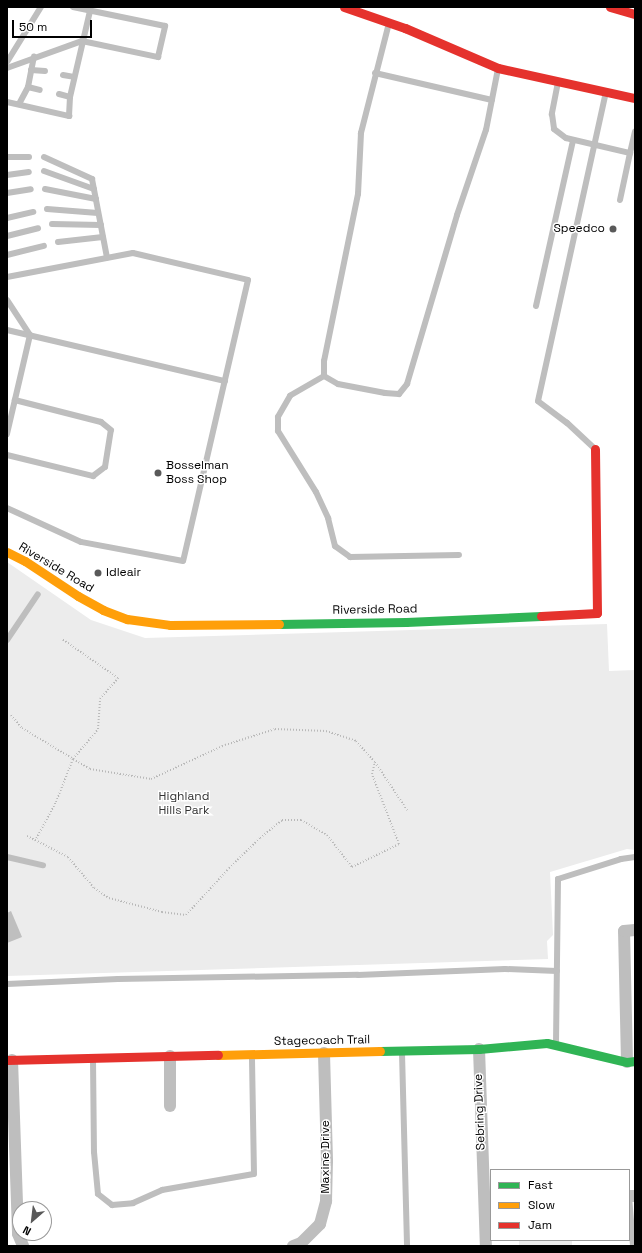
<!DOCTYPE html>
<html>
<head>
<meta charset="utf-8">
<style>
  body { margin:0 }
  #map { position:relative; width:642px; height:1253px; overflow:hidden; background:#fff; font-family:"Space Grotesk",sans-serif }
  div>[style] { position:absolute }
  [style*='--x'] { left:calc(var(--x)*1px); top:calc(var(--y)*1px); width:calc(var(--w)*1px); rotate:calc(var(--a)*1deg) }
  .green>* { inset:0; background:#ececec }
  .water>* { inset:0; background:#bfbfbf }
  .path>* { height:2px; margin-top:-1px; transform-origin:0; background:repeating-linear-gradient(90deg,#b9b9b9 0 1px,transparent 0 3px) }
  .lane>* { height:6px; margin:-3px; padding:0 3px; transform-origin:3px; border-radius:3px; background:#bebebe }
  .street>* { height:12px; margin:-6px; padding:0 6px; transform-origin:6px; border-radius:6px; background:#bebebe }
  .fast>* { height:9px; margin:-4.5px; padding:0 4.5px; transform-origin:4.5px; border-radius:4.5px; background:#30b455 }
  .slow>* { height:9px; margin:-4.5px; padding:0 4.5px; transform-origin:4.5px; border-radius:4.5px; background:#ff9f0a }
  .jam>* { height:9px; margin:-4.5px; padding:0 4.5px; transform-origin:4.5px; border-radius:4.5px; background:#e5322d }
  .dots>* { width:11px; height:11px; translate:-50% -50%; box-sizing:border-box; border:2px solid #fff; border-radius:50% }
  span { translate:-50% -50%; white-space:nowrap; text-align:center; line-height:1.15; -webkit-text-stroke:3px #fff; paint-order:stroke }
  .poi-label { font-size:12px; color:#000 }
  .right { translate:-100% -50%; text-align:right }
  .left { translate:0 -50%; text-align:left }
  .street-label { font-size:12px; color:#000 }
  .park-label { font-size:12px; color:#333 }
  .frame { position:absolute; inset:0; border:8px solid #000; pointer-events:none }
  .legend { position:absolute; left:490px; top:1169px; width:140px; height:72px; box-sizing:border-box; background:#fff; border:1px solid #999; margin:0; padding:5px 7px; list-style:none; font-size:12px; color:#000 }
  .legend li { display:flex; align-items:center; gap:8px; height:20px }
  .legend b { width:20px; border:1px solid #999 }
  .north { position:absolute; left:12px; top:1201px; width:40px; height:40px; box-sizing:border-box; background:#fff; border:1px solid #999; border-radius:50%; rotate:208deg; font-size:11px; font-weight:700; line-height:16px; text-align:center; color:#000 }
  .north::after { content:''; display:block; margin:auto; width:14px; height:18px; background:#595959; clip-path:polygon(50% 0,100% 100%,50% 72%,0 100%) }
  .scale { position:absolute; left:12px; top:20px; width:80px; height:18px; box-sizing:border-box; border:2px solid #000; border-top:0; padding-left:5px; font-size:12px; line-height:14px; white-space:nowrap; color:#000; -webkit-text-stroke:3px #fff; paint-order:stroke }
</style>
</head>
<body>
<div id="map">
  <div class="green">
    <i style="clip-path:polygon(7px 562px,91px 620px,145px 638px,607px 624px,609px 671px,635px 670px,635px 850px,627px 849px,550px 872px,553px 935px,547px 941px,548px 959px,7px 976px)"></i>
    <i style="clip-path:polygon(519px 1240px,572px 1240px,572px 1246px,519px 1246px)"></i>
  </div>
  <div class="water">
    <i style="clip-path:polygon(11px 911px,22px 937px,7px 943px,7px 913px)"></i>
  </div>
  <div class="path">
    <i style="--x:11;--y:715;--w:17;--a:50"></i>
    <i style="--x:22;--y:728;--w:79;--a:31.1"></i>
    <i style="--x:90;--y:769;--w:62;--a:9.3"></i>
    <i style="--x:151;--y:779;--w:81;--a:-24.7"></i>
    <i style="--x:225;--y:745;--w:52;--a:-17.7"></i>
    <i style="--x:275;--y:729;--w:51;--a:2.2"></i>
    <i style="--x:326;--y:731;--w:32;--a:18"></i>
    <i style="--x:356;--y:741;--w:28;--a:48"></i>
    <i style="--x:375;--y:762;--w:58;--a:56.3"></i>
    <i style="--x:27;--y:836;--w:46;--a:27.1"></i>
    <i style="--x:68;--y:857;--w:40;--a:50"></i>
    <i style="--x:94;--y:888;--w:18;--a:34"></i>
    <i style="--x:109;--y:898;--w:55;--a:14.8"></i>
    <i style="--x:162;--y:912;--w:24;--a:7"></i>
    <i style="--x:186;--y:915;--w:64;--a:-47.5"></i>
    <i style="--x:229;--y:868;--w:43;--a:-44.1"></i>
    <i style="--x:260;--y:838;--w:28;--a:-39"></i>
    <i style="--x:282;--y:820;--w:19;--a:0"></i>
    <i style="--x:301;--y:820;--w:30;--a:30"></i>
    <i style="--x:327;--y:835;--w:41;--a:52"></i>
    <i style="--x:352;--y:867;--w:52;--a:-26.1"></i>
    <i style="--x:399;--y:844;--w:75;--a:-111.1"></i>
    <i style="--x:372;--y:774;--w:12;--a:-76"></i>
    <i style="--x:35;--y:841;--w:44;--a:-61.7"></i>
    <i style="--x:56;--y:802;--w:46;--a:-68.4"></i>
    <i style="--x:73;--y:759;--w:39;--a:-50"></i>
    <i style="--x:98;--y:729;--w:30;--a:-86"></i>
    <i style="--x:100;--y:699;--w:28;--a:-49"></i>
    <i style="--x:118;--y:678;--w:68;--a:-145.1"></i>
  </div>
  <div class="lane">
    <i style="--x:389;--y:23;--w:114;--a:104.3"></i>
    <i style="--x:361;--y:133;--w:61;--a:92.8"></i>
    <i style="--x:358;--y:194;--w:170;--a:101.5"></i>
    <i style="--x:324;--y:361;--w:15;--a:90"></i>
    <i style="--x:324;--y:376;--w:16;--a:30"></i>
    <i style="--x:338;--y:384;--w:48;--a:10.8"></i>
    <i style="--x:385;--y:393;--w:14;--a:4"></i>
    <i style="--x:399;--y:394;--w:13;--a:-51"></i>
    <i style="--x:407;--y:384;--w:176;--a:-73.5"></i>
    <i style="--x:457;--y:215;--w:90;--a:-71.2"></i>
    <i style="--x:486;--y:130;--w:62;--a:-78.9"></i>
    <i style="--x:7;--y:62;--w:65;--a:-58.3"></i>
    <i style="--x:7;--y:68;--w:80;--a:-19.8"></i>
    <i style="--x:82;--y:41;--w:78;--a:11.9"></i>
    <i style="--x:158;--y:57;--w:32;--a:-77"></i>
    <i style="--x:165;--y:26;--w:94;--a:-168.3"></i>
    <i style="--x:31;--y:70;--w:14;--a:4"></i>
    <i style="--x:375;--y:73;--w:120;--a:13"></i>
    <i style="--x:63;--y:75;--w:11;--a:10"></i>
    <i style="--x:558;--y:82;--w:33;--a:101"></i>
    <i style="--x:552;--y:114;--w:15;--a:82"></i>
    <i style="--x:554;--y:129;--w:15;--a:37"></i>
    <i style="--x:566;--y:138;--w:66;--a:13.2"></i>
    <i style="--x:630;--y:153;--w:22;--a:-77"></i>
    <i style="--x:28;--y:87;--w:12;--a:14"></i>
    <i style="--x:59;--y:94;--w:11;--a:15"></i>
    <i style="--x:7;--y:102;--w:64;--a:12.7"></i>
    <i style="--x:69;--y:116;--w:19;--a:-87"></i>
    <i style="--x:70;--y:97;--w:88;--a:-76.9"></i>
    <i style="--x:19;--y:104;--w:19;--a:-62"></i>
    <i style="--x:28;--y:87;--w:31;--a:-79"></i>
    <i style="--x:7;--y:157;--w:22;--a:0"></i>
    <i style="--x:44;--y:157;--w:53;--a:24.6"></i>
    <i style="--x:92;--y:179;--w:80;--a:79.2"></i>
    <i style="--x:44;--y:171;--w:53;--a:19.8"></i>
    <i style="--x:7;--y:175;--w:22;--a:-8"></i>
    <i style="--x:45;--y:189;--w:52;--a:11.1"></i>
    <i style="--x:7;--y:193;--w:24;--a:-9"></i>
    <i style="--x:620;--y:200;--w:48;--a:-78"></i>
    <i style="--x:47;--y:209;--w:51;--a:4.5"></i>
    <i style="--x:7;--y:218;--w:27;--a:-13"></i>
    <i style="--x:52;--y:224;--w:49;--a:1.2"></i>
    <i style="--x:7;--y:236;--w:32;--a:-14"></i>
    <i style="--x:58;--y:242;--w:45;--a:-6.3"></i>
    <i style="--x:7;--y:255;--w:38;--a:-14"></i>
    <i style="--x:7;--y:277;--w:128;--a:-10.8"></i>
    <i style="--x:133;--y:253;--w:118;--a:13.2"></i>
    <i style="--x:248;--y:280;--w:288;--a:103"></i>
    <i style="--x:183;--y:561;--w:104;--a:-169.4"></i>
    <i style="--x:81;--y:542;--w:81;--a:-155.3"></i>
    <i style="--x:7;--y:300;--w:42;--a:56.7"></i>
    <i style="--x:30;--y:335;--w:102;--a:103.1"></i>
    <i style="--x:536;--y:306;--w:170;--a:-77.4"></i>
    <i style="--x:7;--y:330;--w:224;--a:13.2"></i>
    <i style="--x:324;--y:376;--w:39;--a:150"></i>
    <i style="--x:290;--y:396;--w:24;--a:120"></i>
    <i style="--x:278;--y:417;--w:14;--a:90"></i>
    <i style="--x:278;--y:431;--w:72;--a:58.1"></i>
    <i style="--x:316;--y:492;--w:29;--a:65"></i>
    <i style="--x:328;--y:518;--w:29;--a:76"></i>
    <i style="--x:335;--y:546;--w:19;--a:36"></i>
    <i style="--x:350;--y:557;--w:109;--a:-1.1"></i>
    <i style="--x:594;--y:448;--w:37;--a:-137"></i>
    <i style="--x:567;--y:423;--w:36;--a:-143"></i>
    <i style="--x:538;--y:401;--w:316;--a:-77.6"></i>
    <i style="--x:7;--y:455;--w:89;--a:13.7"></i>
    <i style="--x:93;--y:476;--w:15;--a:-37"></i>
    <i style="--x:105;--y:467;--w:37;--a:-81"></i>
    <i style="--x:111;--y:430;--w:13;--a:-141"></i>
    <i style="--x:101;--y:422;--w:89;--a:-165.7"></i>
    <i style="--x:7;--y:640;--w:55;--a:-56"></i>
    <i style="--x:7;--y:857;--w:37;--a:13"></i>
    <i style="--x:7;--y:984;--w:111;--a:-2.6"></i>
    <i style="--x:118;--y:979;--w:240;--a:-1"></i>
    <i style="--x:358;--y:975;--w:147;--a:-2.3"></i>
    <i style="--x:505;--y:969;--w:52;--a:2.2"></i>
    <i style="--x:556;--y:1043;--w:164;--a:-89.3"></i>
    <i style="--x:558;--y:879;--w:66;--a:-17.6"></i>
    <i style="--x:621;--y:859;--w:14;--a:-8"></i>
    <i style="--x:402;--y:1053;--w:193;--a:88.5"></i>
    <i style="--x:93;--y:1059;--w:93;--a:89.4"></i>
    <i style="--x:94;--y:1152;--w:42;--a:84.6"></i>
    <i style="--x:98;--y:1194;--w:18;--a:38"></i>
    <i style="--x:112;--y:1205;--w:21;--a:-5"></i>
    <i style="--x:133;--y:1203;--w:32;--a:-24"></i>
    <i style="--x:162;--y:1190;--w:93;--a:-9.9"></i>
    <i style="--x:254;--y:1174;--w:118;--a:-91"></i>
    <i style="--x:629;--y:1196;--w:50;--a:85.4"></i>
  </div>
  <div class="street">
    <i style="--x:479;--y:1049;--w:197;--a:88"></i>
    <i style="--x:12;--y:1060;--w:174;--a:88"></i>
    <i style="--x:18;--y:1234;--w:13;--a:67"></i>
    <i style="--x:627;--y:1062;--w:131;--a:-91.3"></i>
    <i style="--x:624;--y:931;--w:11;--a:-5"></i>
    <i style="--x:170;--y:1106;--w:50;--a:-90"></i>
    <i style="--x:629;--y:1196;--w:6;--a:0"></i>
    <i style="--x:293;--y:1246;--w:9;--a:-21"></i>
    <i style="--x:301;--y:1243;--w:27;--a:-45"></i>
    <i style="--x:320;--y:1224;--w:24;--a:-75"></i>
    <i style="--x:326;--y:1201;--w:40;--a:-88.6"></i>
    <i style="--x:327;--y:1161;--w:108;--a:-91.6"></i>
  </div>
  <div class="fast">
    <i style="--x:279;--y:624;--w:127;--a:-0.9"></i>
    <i style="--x:406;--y:622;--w:135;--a:-2.5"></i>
    <i style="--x:380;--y:1051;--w:99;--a:-1.2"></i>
    <i style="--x:479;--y:1049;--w:68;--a:-5"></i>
    <i style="--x:547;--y:1043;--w:82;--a:13.4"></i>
    <i style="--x:627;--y:1062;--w:8;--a:-7"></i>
  </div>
  <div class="slow">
    <i style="--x:7;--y:552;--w:20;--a:27"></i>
    <i style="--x:25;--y:561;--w:64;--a:33.4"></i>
    <i style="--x:78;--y:596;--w:29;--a:29"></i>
    <i style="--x:103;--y:610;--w:26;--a:21"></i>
    <i style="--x:127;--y:619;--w:43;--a:7.9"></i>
    <i style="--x:170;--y:625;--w:109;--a:-0.5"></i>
    <i style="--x:218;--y:1055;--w:162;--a:-1.4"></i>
  </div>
  <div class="jam">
    <i style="--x:344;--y:7;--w:65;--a:19"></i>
    <i style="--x:405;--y:28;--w:101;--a:23.3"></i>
    <i style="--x:498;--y:68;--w:140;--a:12.4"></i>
    <i style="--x:610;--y:7;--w:26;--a:16"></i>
    <i style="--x:541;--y:616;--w:56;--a:-3.1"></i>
    <i style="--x:597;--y:613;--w:164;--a:-90.7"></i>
    <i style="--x:7;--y:1060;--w:211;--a:-1.4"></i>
  </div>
  <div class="dots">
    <i style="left:613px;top:229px;background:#595959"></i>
    <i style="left:158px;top:473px;background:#595959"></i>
    <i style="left:98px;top:573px;background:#595959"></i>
  </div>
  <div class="poi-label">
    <span class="right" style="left:605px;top:229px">Speedco</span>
    <span class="left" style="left:166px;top:473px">Bosselman<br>Boss Shop</span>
    <span class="left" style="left:106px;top:573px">Idleair</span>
  </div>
  <div class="street-label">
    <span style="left:56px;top:568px;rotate:31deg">Riverside Road</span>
    <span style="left:375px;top:610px;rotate:-1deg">Riverside Road</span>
    <span style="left:322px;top:1041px;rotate:-1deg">Stagecoach Trail</span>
    <span style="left:480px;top:1112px;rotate:-92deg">Sebring Drive</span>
    <span style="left:326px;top:1157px;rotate:-90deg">Maxine Drive</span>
  </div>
  <div class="park-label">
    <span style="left:184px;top:804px">Highland<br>Hills Park</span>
  </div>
  <div class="frame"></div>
  <ul class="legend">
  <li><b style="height:5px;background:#30b455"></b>Fast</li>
  <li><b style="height:5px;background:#ff9f0a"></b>Slow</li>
  <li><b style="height:5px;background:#e5322d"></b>Jam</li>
  </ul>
  <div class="north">N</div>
  <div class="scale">50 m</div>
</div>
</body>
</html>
